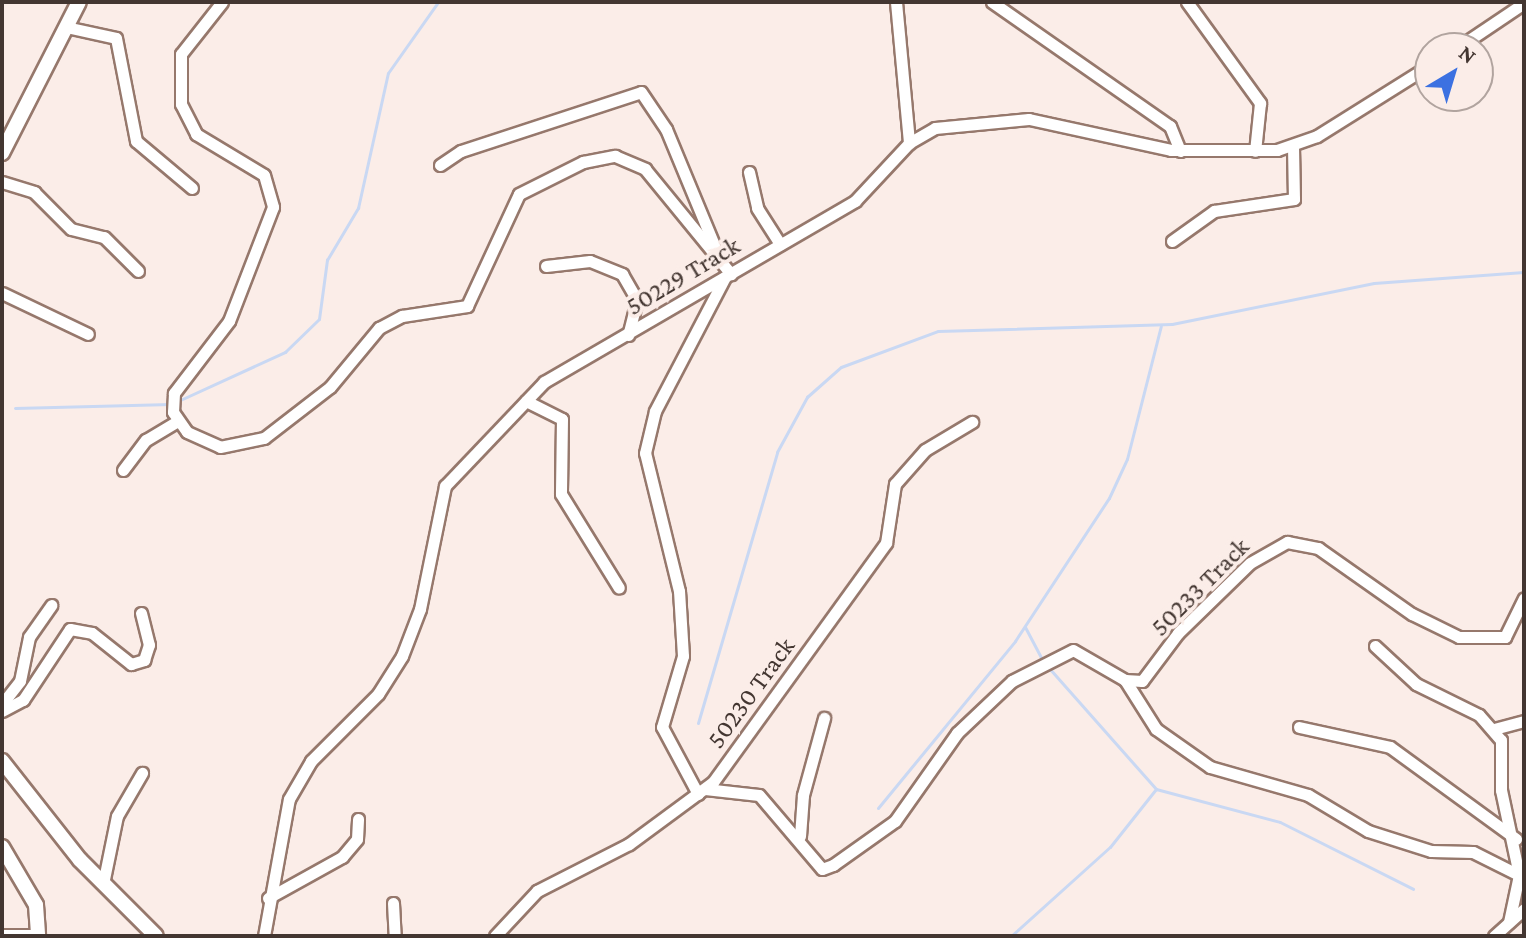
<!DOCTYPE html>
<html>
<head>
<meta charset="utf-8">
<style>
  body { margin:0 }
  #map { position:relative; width:1526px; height:938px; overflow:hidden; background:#fbede8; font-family:"Crimson Pro",serif }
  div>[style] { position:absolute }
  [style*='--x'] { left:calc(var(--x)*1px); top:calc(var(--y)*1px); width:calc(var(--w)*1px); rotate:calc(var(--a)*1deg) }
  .stream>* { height:3px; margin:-1.5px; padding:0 1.5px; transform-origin:1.5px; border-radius:1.5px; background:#c9d8f3 }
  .roads { filter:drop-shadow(2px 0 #96786c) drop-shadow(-2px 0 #96786c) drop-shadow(0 2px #96786c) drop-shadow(0 -2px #96786c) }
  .street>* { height:11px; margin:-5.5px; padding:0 5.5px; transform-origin:5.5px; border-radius:5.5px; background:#fff }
  .secondary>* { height:14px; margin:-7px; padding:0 7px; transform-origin:7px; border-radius:7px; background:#fff }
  span { translate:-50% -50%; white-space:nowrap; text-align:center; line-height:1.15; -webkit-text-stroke:8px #fbede8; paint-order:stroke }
  .street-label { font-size:26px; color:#433631 }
  .frame { position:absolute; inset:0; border:4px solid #433631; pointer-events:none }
  .north { position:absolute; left:1414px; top:32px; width:80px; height:80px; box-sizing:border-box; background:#fbede8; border:2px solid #b1a49f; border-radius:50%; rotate:38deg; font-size:22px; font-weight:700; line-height:32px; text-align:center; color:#433631 }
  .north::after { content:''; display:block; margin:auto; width:28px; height:36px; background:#3c71e1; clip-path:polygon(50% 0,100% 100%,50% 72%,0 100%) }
</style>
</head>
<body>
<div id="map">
  <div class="stream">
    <i style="--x:178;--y:401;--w:118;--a:-24.6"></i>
    <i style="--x:285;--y:352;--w:47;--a:-44.1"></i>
    <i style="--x:319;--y:319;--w:60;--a:-82.3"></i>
    <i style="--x:327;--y:260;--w:61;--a:-59.2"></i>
    <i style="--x:358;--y:208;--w:138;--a:-77.5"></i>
    <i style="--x:388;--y:73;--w:87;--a:-54.8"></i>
    <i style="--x:15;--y:408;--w:156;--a:-1.5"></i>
    <i style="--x:1025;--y:627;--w:41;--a:62.2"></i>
    <i style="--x:1049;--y:668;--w:162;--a:48.5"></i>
    <i style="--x:1156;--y:789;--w:128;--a:14.9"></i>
    <i style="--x:1280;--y:822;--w:149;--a:26.7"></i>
    <i style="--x:698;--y:723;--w:282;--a:-73.7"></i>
    <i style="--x:777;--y:452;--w:63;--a:-61.4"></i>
    <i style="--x:807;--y:397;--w:45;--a:-41.4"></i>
    <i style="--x:841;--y:367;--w:103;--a:-20.4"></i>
    <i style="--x:938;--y:331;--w:234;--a:-1.7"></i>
    <i style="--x:1172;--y:324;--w:206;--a:-11.5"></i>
    <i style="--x:1374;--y:283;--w:150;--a:-4.2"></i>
    <i style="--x:878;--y:808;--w:216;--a:-50.6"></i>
    <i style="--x:1015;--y:641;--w:171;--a:-56.7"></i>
    <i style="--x:1109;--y:498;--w:43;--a:-65.2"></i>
    <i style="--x:1127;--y:459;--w:137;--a:-75.7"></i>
    <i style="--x:1011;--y:936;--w:133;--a:-42"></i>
    <i style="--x:1110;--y:847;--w:74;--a:-51.6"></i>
  </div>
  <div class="roads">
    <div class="street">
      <i style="--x:222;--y:2;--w:66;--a:128.3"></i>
      <i style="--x:181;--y:54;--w:50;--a:90"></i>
      <i style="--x:181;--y:104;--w:34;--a:63"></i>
      <i style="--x:196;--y:134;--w:79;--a:31.1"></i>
      <i style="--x:264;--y:175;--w:33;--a:74"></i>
      <i style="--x:273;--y:207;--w:122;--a:111.1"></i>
      <i style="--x:229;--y:321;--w:91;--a:127.4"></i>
      <i style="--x:174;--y:393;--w:19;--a:93"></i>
      <i style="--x:173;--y:412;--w:24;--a:55"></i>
      <i style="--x:187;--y:432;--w:36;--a:24"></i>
      <i style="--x:220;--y:447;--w:45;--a:-11.6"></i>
      <i style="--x:264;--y:438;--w:83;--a:-37.7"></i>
      <i style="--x:330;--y:387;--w:77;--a:-50.3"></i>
      <i style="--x:379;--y:328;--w:26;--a:-28"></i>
      <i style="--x:402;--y:316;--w:66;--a:-8.7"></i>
      <i style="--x:467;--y:306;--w:123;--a:-65.1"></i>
      <i style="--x:519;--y:194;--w:72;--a:-26.6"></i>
      <i style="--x:583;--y:162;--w:33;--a:-11"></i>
      <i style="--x:615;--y:156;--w:33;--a:23"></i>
      <i style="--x:645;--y:169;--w:136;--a:50.7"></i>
      <i style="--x:896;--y:2;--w:142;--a:84.7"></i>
      <i style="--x:992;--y:2;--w:217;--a:34.9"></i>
      <i style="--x:1170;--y:126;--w:27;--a:68"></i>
      <i style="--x:1187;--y:2;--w:125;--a:54.1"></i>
      <i style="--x:1260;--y:103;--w:48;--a:95.9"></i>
      <i style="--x:66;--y:27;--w:51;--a:12.4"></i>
      <i style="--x:116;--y:38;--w:105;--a:79"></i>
      <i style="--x:136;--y:141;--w:73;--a:40"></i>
      <i style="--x:1457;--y:48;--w:81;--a:-33.9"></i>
      <i style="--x:440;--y:165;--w:25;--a:-34"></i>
      <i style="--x:461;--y:151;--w:189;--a:-18.1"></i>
      <i style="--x:641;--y:92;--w:45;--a:56"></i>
      <i style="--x:666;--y:129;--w:126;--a:67.5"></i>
      <i style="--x:749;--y:172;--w:37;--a:77"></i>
      <i style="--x:757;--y:208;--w:43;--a:57.4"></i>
      <i style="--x:2;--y:182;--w:34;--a:17"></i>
      <i style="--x:34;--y:192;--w:52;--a:45"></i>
      <i style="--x:71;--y:229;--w:34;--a:14"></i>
      <i style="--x:104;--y:237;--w:48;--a:45"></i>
      <i style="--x:1172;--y:241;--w:52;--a:-35.5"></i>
      <i style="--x:1214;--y:211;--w:81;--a:-8.5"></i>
      <i style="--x:1294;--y:199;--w:53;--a:-91.1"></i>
      <i style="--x:546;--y:266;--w:44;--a:-6.5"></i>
      <i style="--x:590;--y:261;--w:35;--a:22"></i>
      <i style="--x:622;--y:274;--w:30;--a:60"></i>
      <i style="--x:637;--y:300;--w:36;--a:104"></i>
      <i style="--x:2;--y:293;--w:95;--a:25.5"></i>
      <i style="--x:526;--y:401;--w:40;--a:26.6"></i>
      <i style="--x:562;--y:419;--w:75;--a:90.8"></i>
      <i style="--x:561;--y:494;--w:110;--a:58.3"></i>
      <i style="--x:123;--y:470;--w:38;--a:-53"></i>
      <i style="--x:146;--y:440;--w:37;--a:-31"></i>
      <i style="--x:1375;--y:646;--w:56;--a:42.8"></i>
      <i style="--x:1416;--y:684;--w:70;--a:26.2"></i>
      <i style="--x:1479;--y:715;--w:33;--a:49"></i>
      <i style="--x:1501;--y:740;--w:50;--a:90"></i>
      <i style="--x:1501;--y:790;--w:87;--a:78"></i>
      <i style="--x:1519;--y:875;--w:48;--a:102"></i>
      <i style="--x:1125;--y:680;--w:58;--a:57.7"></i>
      <i style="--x:1156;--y:729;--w:66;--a:35.1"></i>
      <i style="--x:1210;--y:767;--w:102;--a:15.9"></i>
      <i style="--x:1308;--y:795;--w:70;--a:31"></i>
      <i style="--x:1368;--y:831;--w:66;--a:17.6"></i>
      <i style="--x:1431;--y:851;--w:42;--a:1.4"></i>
      <i style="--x:1473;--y:852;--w:51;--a:26.6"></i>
      <i style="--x:2;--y:704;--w:29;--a:-52"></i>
      <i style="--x:20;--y:681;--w:45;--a:-78.4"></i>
      <i style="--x:29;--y:637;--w:39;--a:-55"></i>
      <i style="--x:2;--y:711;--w:24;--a:-28"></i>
      <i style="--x:23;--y:700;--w:85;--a:-56.5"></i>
      <i style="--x:70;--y:629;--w:22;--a:10"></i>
      <i style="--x:92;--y:633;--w:50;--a:38.5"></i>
      <i style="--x:131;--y:664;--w:14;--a:-17"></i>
      <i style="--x:144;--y:660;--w:16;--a:-72"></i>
      <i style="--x:149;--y:645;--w:33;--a:-104"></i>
      <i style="--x:1299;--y:727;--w:93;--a:12.4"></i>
      <i style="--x:1390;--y:747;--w:156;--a:36.1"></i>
      <i style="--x:1494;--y:729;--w:31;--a:-15"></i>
      <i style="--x:705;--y:789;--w:54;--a:6.3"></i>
      <i style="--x:759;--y:795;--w:97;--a:49.6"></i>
      <i style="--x:822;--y:869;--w:12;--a:-20"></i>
      <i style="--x:833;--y:865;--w:76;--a:-35.4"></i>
      <i style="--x:895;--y:821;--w:108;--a:-54.8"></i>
      <i style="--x:957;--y:733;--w:76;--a:-43.4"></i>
      <i style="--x:1012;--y:681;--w:68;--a:-26.9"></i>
      <i style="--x:1073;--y:650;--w:60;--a:30"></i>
      <i style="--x:1125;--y:680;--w:17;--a:3"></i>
      <i style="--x:1142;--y:681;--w:60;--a:-53.1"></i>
      <i style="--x:1178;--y:633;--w:100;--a:-44.2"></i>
      <i style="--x:1250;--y:563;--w:43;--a:-29.6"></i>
      <i style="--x:1287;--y:542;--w:32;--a:11"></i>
      <i style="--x:1318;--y:548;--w:115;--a:35.1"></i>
      <i style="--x:1412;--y:614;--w:52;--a:26.1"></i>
      <i style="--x:1459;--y:637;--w:46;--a:0"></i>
      <i style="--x:1505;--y:637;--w:43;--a:-64"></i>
      <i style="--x:698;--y:794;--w:76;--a:-118.2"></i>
      <i style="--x:662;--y:727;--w:74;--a:-73.5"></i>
      <i style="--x:683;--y:656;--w:65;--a:-93.5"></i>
      <i style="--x:679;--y:591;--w:142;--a:-103.8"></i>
      <i style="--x:645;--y:453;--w:43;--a:-76.6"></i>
      <i style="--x:655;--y:411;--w:151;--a:-62.4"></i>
      <i style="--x:800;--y:836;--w:41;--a:-85.8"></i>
      <i style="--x:803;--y:795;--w:80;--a:-74.7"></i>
      <i style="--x:103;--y:884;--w:69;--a:-78.4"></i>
      <i style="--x:117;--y:816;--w:50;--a:-59.8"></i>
      <i style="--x:268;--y:898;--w:85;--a:-29"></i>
      <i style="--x:342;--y:857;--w:23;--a:-50"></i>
      <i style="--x:357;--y:839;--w:20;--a:-87"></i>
      <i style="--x:393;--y:903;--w:33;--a:87"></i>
      <i style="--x:2;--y:935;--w:36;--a:0"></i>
      <i style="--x:264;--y:936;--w:139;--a:-79.7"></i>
      <i style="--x:289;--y:799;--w:44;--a:-59.9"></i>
      <i style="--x:311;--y:761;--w:95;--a:-45"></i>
      <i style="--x:378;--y:694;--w:45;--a:-57.7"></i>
      <i style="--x:402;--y:656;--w:50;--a:-69"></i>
      <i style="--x:420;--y:609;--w:126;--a:-78.5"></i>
      <i style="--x:445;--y:486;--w:144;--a:-46.4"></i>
      <i style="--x:544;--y:382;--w:360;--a:-30.2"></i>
      <i style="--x:855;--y:201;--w:79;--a:-47"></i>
      <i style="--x:909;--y:143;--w:30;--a:-30"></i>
      <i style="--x:935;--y:128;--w:94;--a:-5.5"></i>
      <i style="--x:1029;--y:119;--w:145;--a:12.3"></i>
      <i style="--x:1171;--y:150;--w:106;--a:0"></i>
      <i style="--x:1277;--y:150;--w:42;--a:-19.3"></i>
      <i style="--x:1317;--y:136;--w:133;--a:-32.1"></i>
      <i style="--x:495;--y:936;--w:62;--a:-47"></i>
      <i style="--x:537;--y:891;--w:103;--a:-27.1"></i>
      <i style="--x:629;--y:844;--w:104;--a:-36.4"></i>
      <i style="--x:713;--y:782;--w:295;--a:-54.1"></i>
      <i style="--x:886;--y:543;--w:60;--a:-81.3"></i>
      <i style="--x:895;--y:484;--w:45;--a:-48.6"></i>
      <i style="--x:925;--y:450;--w:55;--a:-30.8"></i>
      <i style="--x:1494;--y:936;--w:40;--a:-42"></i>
    </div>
    <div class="secondary">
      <i style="--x:2;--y:153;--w:169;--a:-63"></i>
      <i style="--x:2;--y:761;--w:126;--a:51.8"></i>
      <i style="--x:80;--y:860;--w:107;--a:45"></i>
      <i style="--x:2;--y:847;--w:67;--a:59.6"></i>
      <i style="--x:36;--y:905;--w:31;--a:86"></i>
    </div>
  </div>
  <div class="street-label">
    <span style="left:683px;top:276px;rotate:-31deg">50229 Track</span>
    <span style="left:1200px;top:587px;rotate:-45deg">50233 Track</span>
    <span style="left:751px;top:693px;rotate:-54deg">50230 Track</span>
  </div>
  <div class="frame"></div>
  <div class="north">N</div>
</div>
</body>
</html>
